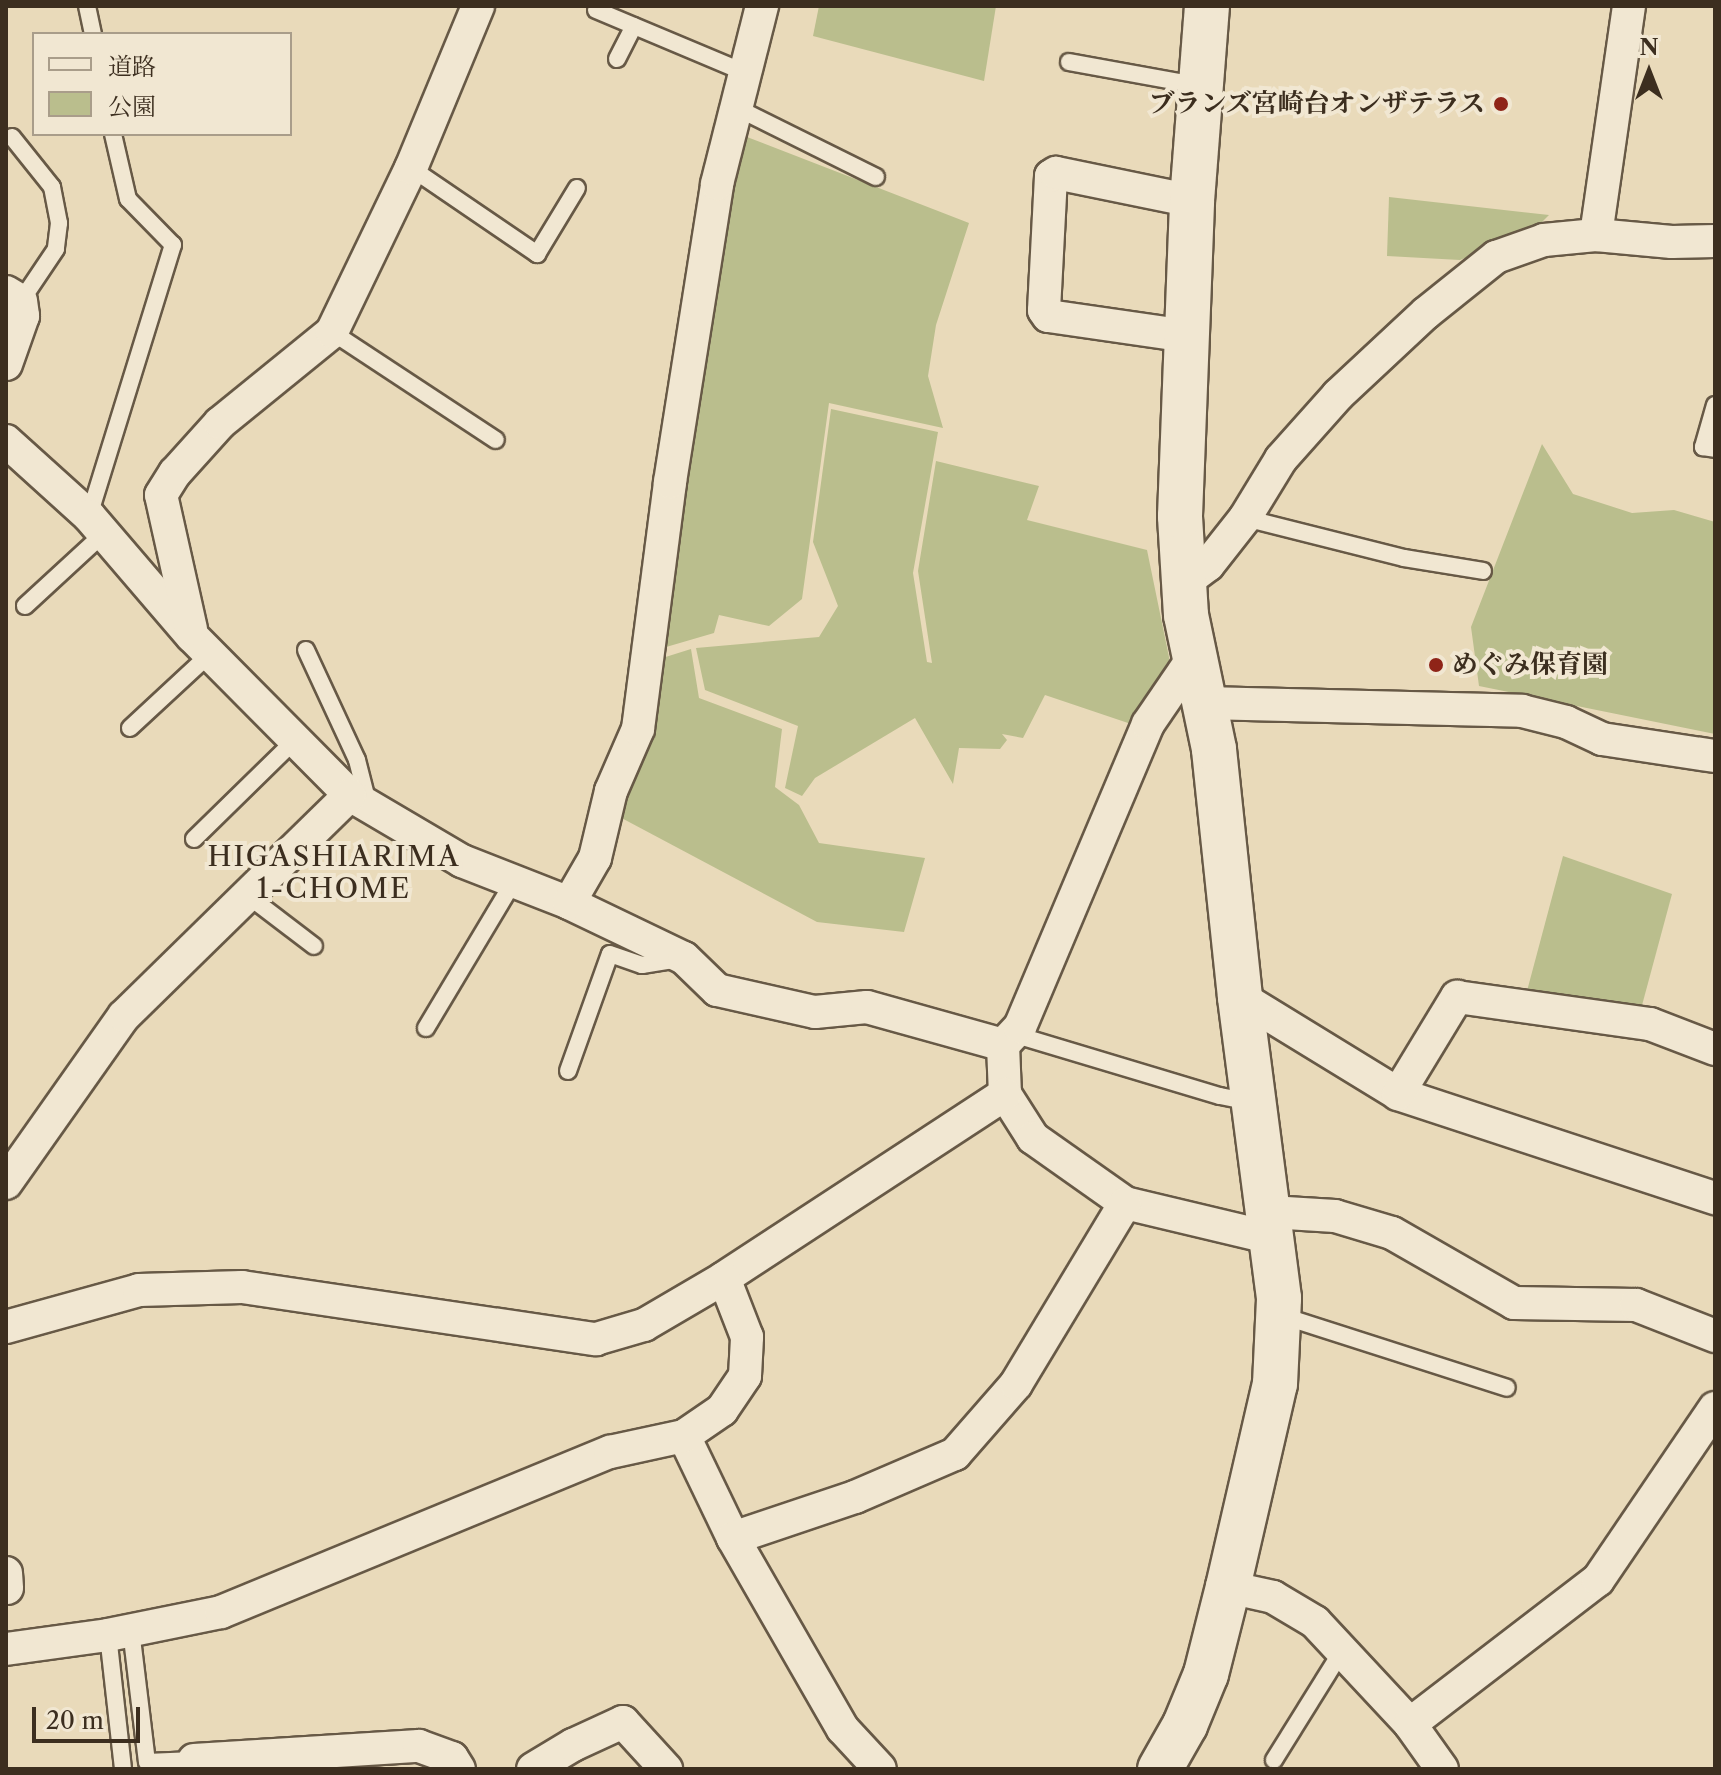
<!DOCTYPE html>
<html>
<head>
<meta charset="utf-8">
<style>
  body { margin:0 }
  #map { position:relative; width:1721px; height:1775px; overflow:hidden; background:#e9daba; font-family:"Libre Caslon Text","Noto Serif JP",serif }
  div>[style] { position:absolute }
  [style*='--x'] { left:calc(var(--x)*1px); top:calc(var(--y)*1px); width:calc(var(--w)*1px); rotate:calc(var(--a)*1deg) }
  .green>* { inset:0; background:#babe8d }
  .roads { filter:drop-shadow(2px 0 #675946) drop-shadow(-2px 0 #675946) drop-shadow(0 2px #675946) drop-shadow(0 -2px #675946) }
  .lane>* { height:16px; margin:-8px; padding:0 8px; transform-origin:8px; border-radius:8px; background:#f1e7d2 }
  .street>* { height:32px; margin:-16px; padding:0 16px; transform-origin:16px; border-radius:16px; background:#f1e7d2 }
  .secondary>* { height:44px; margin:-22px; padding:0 22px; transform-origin:22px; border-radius:22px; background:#f1e7d2 }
  .dots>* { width:22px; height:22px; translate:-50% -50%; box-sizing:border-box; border:4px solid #f1e7d2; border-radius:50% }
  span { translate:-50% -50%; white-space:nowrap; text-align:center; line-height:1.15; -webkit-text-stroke:8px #f1e7d2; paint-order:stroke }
  .poi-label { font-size:26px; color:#3c2e1f; font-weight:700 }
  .right { translate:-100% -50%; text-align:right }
  .left { translate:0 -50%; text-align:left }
  .neighbourhood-label { font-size:28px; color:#3c2e1f; letter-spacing:2px }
  .frame { position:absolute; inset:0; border:8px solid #3c2e1f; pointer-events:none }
  .legend { position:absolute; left:32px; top:32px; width:260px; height:104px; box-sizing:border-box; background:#f1e7d2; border:2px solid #a99d8a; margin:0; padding:10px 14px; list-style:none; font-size:24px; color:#3c2e1f }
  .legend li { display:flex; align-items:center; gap:16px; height:40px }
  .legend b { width:40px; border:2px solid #a99d8a }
  .north { position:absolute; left:1609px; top:32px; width:80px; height:80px; -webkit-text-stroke:6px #f1e7d2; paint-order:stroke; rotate:0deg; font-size:22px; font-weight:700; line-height:32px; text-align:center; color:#3c2e1f }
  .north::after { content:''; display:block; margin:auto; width:28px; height:36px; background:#3c2e1f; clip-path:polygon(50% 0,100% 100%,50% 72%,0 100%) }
  .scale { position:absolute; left:32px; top:1707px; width:108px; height:36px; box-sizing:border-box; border:4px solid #3c2e1f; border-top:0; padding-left:10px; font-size:24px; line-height:28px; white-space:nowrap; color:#3c2e1f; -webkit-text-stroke:6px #f1e7d2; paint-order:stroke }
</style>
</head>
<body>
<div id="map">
  <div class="green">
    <i style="clip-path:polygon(819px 6px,996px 6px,984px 81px,813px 36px)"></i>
    <i style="clip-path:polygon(747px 137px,969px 223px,936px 325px,928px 376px,943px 428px,829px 403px,802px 599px,769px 626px,719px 615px,714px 633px,649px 652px,720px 224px)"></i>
    <i style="clip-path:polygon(1389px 197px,1549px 215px,1534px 230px,1460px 260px,1387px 256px)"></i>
    <i style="clip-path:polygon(831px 409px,938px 432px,913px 573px,927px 662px,932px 663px,918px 571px,936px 461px,1039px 486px,1027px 520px,1147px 550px,1170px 662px,1131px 724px,1045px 695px,1023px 738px,1002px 734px,1007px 740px,1000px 749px,959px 748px,953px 784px,915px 718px,815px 778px,802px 796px,785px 788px,798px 726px,705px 690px,696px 648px,819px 637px,838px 606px,813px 542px)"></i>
    <i style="clip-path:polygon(1542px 444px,1573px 494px,1632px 513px,1674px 510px,1715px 522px,1715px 734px,1479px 686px,1471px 627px)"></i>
    <i style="clip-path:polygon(691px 649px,699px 698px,782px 729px,775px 787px,799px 805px,819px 843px,925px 858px,904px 932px,817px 922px,614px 814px,656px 660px)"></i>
    <i style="clip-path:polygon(1563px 856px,1672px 894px,1641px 1009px,1527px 991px)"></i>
  </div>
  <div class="roads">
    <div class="lane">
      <i style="--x:87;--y:6;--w:29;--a:78"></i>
      <i style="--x:596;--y:10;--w:163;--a:22.8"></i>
      <i style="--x:617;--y:59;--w:37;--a:-63"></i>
      <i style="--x:1069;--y:62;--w:134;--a:10.3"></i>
      <i style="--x:737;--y:108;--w:155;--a:26.4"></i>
      <i style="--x:12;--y:137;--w:64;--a:51.3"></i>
      <i style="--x:52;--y:187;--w:37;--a:79"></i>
      <i style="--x:59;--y:223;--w:26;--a:97"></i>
      <i style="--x:56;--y:249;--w:63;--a:123.9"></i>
      <i style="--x:411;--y:168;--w:153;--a:34.3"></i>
      <i style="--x:537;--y:254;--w:77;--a:-58.8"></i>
      <i style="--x:332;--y:332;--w:196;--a:33.4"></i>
      <i style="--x:1715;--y:405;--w:44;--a:105.9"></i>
      <i style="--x:1703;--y:447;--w:12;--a:9"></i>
      <i style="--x:89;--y:516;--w:284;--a:-72.8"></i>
      <i style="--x:173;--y:245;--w:64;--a:-134.4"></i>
      <i style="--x:128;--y:199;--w:67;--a:-103"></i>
      <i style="--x:1245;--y:518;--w:164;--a:14.1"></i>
      <i style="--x:1404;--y:558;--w:80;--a:9.3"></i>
      <i style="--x:25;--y:606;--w:108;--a:-42.7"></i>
      <i style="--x:306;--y:650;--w:121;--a:65.1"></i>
      <i style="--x:357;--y:760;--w:44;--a:75.7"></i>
      <i style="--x:130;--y:728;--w:109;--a:-42.8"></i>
      <i style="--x:194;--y:839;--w:141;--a:-44.4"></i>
      <i style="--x:247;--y:895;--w:84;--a:37.3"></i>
      <i style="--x:426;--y:1028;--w:171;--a:-59.1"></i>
      <i style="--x:1013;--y:1034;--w:216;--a:16.7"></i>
      <i style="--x:1220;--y:1096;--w:33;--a:11"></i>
      <i style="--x:568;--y:1071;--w:124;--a:-70.3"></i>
      <i style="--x:610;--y:954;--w:34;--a:19"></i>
      <i style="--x:642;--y:965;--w:36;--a:-9"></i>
      <i style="--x:1280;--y:1315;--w:238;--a:17.8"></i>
      <i style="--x:131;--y:1630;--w:133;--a:83.1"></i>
      <i style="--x:147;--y:1762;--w:47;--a:-2.4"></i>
      <i style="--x:108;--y:1635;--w:135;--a:83.6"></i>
      <i style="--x:1274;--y:1760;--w:131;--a:-58.1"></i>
    </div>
    <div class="street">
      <i style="--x:1596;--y:235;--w:231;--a:-81.8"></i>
      <i style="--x:6;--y:292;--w:17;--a:31"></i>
      <i style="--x:21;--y:301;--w:15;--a:82"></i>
      <i style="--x:23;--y:316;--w:51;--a:109.5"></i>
      <i style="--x:1187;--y:336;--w:140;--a:-171.8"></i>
      <i style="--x:1048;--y:316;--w:7;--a:-124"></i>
      <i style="--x:1044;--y:310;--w:134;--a:-87"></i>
      <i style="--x:1051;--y:176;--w:6;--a:-31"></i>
      <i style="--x:1056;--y:173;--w:139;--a:11.6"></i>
      <i style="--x:6;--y:441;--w:112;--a:42.1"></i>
      <i style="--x:89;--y:516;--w:158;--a:49.4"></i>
      <i style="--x:192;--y:636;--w:224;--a:45.2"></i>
      <i style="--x:350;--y:795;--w:130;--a:30.5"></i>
      <i style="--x:462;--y:861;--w:115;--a:21.4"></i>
      <i style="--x:569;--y:903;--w:127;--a:25.6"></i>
      <i style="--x:684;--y:958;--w:46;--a:44.1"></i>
      <i style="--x:717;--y:990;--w:100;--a:12.7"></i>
      <i style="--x:815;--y:1012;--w:52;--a:-5.5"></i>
      <i style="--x:867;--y:1007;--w:141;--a:15.6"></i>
      <i style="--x:1003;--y:1045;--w:49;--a:87.7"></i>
      <i style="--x:1005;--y:1094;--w:52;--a:57.5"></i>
      <i style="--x:1033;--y:1138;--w:113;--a:35.2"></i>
      <i style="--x:1125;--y:1203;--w:151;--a:13.4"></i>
      <i style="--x:1184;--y:583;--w:30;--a:-37"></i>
      <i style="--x:1208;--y:565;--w:60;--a:-51.8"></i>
      <i style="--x:1245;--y:518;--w:69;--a:-58.6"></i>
      <i style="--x:1281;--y:459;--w:86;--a:-48.3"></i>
      <i style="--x:1338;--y:395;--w:120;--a:-43"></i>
      <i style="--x:1426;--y:313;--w:90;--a:-38.7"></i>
      <i style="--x:1496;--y:257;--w:51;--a:-19.5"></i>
      <i style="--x:1544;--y:240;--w:52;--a:-5.5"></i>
      <i style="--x:1596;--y:235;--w:76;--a:5.3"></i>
      <i style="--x:1672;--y:242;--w:43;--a:-1.3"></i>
      <i style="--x:191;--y:629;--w:137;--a:-102.6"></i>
      <i style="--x:161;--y:495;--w:26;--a:-58"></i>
      <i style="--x:175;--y:473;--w:67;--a:-48"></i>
      <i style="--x:220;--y:423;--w:144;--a:-39.1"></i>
      <i style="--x:332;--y:332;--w:182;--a:-64.3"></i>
      <i style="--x:411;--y:168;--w:175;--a:-67.5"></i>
      <i style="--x:1205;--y:703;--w:317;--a:1.4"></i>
      <i style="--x:1522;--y:711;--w:45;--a:14"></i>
      <i style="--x:1566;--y:722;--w:40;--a:25"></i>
      <i style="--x:1602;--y:739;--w:114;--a:8.6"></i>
      <i style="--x:569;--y:903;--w:52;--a:-60"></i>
      <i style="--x:595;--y:858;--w:69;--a:-76.6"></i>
      <i style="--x:611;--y:791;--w:68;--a:-66.5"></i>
      <i style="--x:638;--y:729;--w:249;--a:-82.6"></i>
      <i style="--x:670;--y:482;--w:302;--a:-81"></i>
      <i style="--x:717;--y:184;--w:184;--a:-75.8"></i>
      <i style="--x:1240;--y:997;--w:185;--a:31.5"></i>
      <i style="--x:1398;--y:1094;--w:334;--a:18.2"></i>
      <i style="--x:1003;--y:1045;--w:25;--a:-47"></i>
      <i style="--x:1020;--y:1027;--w:329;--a:-67.1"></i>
      <i style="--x:1148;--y:724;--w:83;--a:-55.7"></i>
      <i style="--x:1398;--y:1094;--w:114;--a:-58.7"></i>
      <i style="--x:1457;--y:997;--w:195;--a:8"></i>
      <i style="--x:1650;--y:1024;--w:70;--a:21"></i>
      <i style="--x:6;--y:1183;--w:204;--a:-54.8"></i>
      <i style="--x:124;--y:1016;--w:316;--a:-44.4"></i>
      <i style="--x:1270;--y:1212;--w:65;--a:3.5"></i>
      <i style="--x:1335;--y:1216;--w:59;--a:16.6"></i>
      <i style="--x:1392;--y:1233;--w:141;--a:29.8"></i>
      <i style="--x:1514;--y:1303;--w:122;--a:0.9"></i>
      <i style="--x:1636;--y:1305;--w:85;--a:21.4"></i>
      <i style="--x:6;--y:1327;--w:138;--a:-15.5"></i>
      <i style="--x:139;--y:1290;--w:103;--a:-1.7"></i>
      <i style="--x:242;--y:1287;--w:358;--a:8.4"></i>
      <i style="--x:596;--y:1339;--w:50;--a:-16.3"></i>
      <i style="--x:644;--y:1325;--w:93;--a:-30.4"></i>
      <i style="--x:724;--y:1278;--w:336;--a:-33.2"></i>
      <i style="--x:684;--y:1436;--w:113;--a:64.3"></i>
      <i style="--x:733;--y:1538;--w:220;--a:60.1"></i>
      <i style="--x:843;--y:1729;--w:54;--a:47.2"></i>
      <i style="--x:733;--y:1538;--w:129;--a:-18.6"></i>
      <i style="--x:855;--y:1497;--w:109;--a:-23.3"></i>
      <i style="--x:955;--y:1454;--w:93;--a:-48.9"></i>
      <i style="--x:1016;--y:1384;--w:211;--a:-58.9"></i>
      <i style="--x:6;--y:1573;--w:15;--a:86"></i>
      <i style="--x:1228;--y:1587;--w:46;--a:12.5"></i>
      <i style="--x:1273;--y:1597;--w:49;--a:30.8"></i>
      <i style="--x:1315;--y:1622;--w:139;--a:47"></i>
      <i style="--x:1410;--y:1724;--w:55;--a:54.6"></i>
      <i style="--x:6;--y:1649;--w:103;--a:-7.8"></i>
      <i style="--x:108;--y:1635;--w:115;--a:-11.5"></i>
      <i style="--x:221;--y:1612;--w:421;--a:-22.4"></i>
      <i style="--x:610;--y:1452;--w:76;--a:-12.2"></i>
      <i style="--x:684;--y:1436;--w:46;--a:-34.4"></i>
      <i style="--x:722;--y:1410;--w:41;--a:-55.9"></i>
      <i style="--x:745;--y:1376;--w:39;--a:-87"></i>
      <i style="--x:747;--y:1337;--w:63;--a:-111.3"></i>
      <i style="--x:1410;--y:1724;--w:237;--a:-37.5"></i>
      <i style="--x:1598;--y:1580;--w:208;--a:-55.8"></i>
      <i style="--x:194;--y:1760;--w:225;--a:-3.6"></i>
      <i style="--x:419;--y:1746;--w:35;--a:20"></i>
      <i style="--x:452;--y:1758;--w:13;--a:58"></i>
      <i style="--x:533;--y:1769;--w:47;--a:-31"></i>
      <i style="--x:573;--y:1745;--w:55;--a:-24.7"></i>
      <i style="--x:623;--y:1722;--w:64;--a:47.5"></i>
    </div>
    <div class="secondary">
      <i style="--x:1160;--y:1769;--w:51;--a:-60.4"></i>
      <i style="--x:1185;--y:1725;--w:55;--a:-67.6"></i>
      <i style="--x:1206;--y:1674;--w:90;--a:-75.8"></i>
      <i style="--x:1228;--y:1587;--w:208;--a:-77"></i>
      <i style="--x:1275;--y:1384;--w:86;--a:-87.3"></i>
      <i style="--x:1279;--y:1298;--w:304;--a:-97.4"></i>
      <i style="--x:1240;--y:997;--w:249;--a:-96"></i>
      <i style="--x:1214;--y:749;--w:137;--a:-101.8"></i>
      <i style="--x:1186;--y:615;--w:99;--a:-93.5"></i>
      <i style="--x:1180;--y:516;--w:315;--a:-87.8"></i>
      <i style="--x:1192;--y:201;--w:196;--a:-85.6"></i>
    </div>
  </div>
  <div class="dots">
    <i style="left:1501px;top:104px;background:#8f2418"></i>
    <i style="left:1436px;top:665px;background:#8f2418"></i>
  </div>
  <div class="poi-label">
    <span class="right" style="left:1485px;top:104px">ブランズ宮崎台オンザテラス</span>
    <span class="left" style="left:1452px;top:665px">めぐみ保育園</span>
  </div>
  <div class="neighbourhood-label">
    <span style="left:334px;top:872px">HIGASHIARIMA<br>1-CHOME</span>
  </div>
  <div class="frame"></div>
  <ul class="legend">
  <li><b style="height:10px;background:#f1e7d2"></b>道路</li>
  <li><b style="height:22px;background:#babe8d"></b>公園</li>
  </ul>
  <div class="north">N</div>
  <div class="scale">20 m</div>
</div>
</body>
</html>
